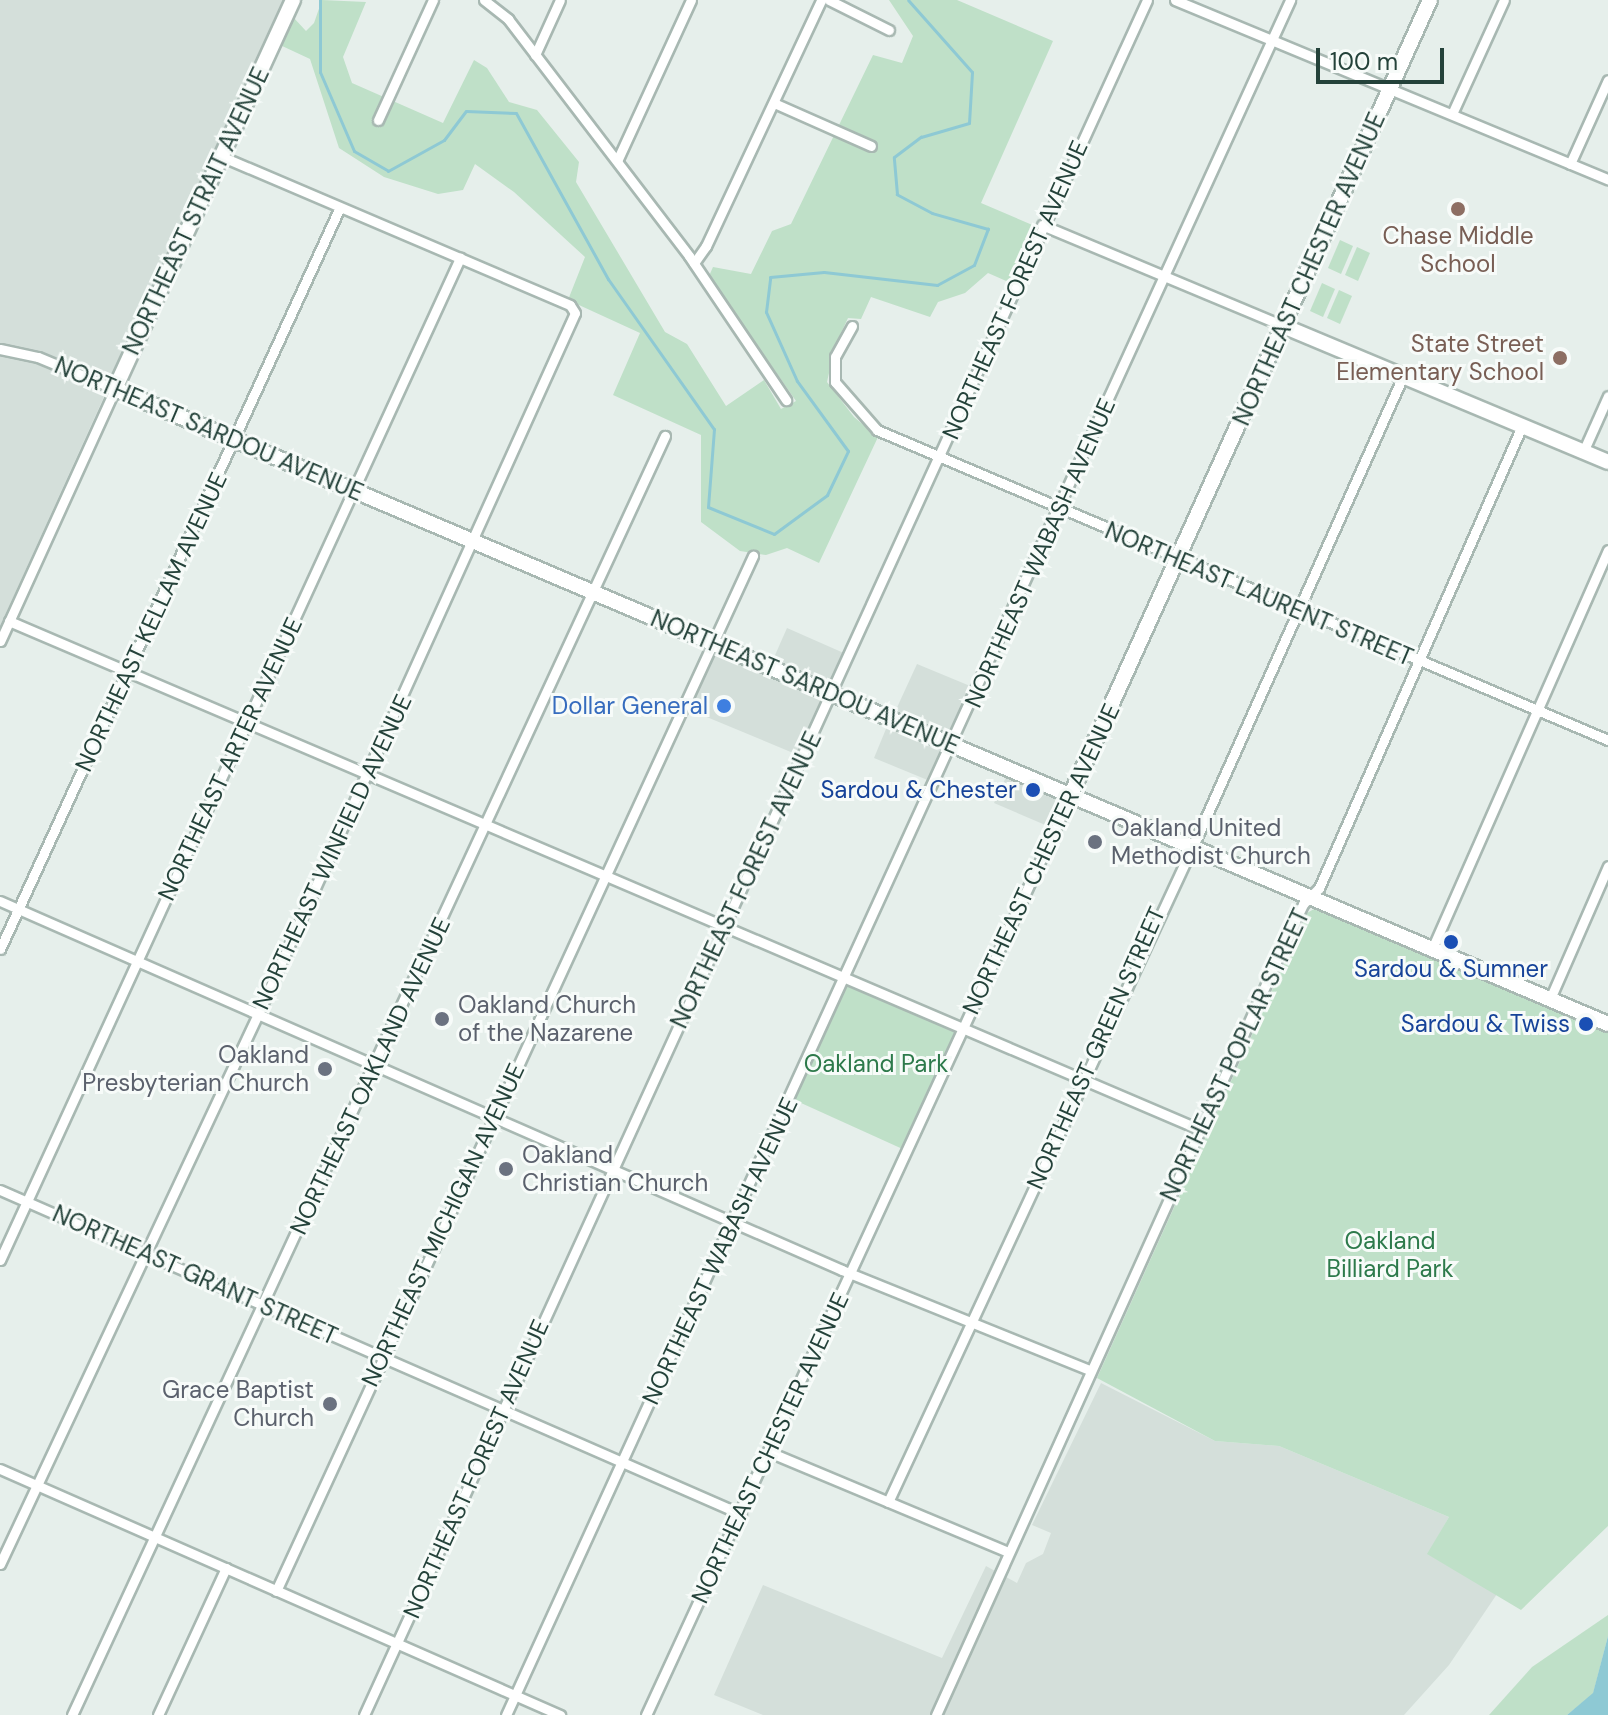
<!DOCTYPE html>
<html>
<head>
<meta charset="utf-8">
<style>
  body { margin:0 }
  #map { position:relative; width:1608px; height:1715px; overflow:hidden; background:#e6efeb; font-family:"DM Sans",sans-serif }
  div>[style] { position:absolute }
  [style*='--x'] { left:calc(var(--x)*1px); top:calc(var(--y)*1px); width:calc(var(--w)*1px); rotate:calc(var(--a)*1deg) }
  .built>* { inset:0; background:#d4dfda }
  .green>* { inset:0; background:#bfe0c8 }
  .water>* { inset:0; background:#8ec9d4 }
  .stream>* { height:3px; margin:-1.5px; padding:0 1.5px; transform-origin:1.5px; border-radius:1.5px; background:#8ec9d4 }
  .roads { filter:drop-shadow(2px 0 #a8b8b2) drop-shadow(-2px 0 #a8b8b2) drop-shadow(0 2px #a8b8b2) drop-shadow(0 -2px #a8b8b2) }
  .street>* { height:9px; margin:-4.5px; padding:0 4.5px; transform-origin:4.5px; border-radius:4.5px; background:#fff }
  .secondary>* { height:14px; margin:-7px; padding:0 7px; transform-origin:7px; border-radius:7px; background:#fff }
  .dots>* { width:22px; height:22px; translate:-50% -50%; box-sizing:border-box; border:4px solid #f7fbf9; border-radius:50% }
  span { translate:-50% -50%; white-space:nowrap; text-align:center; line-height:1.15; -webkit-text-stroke:6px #f7fbf9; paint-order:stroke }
  .street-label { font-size:24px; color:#24423a }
  .education-label { font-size:24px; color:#785e54 }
  .right { translate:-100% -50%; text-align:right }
  .shop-label { font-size:24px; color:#366cbe }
  .transit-label { font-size:24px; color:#164399 }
  .worship-label { font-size:24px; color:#5b616d }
  .left { translate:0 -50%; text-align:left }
  .park-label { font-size:24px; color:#2d7a4b }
  .scale { position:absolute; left:1316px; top:48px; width:128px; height:36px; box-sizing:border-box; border:4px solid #24423a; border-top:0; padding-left:10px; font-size:24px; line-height:28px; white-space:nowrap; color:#24423a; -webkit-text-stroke:6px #f7fbf9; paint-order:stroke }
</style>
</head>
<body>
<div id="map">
  <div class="built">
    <i style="clip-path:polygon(0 0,284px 0,0 626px)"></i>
    <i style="clip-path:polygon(787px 628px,846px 654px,830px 684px,772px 662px)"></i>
    <i style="clip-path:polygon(719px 652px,823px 698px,798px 755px,685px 708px,713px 653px)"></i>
    <i style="clip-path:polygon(917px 664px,975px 688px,950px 735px,894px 714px)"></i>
    <i style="clip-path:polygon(888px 724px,943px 750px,930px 781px,874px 758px)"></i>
    <i style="clip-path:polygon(1007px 775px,1062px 798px,1050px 827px,994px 803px)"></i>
    <i style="clip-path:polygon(1101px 1383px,1215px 1441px,1279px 1446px,1449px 1517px,1428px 1554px,1497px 1594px,1449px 1665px,1404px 1715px,763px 1715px,714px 1695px,763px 1585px,942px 1658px,986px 1566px,1017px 1583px,1026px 1563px,1043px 1554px,1051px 1533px,1032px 1525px)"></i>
  </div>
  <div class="green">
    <i style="clip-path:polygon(322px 0,366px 2px,343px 57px,352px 83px,443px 123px,474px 60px,487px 68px,509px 102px,537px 110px,579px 162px,576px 182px,665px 332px,687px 344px,726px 406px,764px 380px,781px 409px,796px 401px,709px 276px,713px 267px,751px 274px,772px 231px,791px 224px,873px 55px,902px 63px,913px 36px,889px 0,957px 0,1053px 41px,981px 203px,1037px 227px,1013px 284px,988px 273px,965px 293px,938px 302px,930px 317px,871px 297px,861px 319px,848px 318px,835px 346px,827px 382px,854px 417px,878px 437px,819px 563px,787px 548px,766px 555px,740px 551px,701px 522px,701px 435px,613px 395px,640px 333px,568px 300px,585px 257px,514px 192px,475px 164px,463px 190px,438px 194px,384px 177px,339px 148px,310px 59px,280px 45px,293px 17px,306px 31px,314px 23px)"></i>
    <i style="clip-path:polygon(1340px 240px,1353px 246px,1341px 274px,1328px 268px)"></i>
    <i style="clip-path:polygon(1357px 247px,1370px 253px,1358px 281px,1345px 275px)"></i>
    <i style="clip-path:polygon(1322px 283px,1335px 289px,1323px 317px,1310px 311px)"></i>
    <i style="clip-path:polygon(1339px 290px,1352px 296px,1340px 324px,1327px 318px)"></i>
    <i style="clip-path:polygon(1314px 909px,1608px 1033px,1608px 1526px,1521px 1610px,1427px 1554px,1449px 1517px,1279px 1446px,1215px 1441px,1097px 1378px,1307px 913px)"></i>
    <i style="clip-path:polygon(844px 980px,962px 1031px,907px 1151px,790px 1098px)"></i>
    <i style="clip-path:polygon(1608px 1615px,1608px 1636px,1593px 1694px,1567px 1715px,1489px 1715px,1532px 1667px)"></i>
  </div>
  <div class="water">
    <i style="clip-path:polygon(1608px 1636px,1608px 1715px,1567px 1715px,1593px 1693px)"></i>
  </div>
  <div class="stream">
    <i style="--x:320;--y:0;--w:72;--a:90"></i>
    <i style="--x:320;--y:72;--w:86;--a:66.7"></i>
    <i style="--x:354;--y:151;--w:39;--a:30"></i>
    <i style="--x:388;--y:171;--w:64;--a:-29"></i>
    <i style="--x:444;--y:140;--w:36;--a:-53"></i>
    <i style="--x:466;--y:111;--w:50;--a:2.3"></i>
    <i style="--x:516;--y:113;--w:190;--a:61"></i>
    <i style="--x:608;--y:279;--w:184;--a:54.8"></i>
    <i style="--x:714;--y:429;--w:78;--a:94.4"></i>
    <i style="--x:708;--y:507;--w:71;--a:22.2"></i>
    <i style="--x:774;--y:534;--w:66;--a:-36.3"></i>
    <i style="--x:827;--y:495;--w:49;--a:-64.5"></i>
    <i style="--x:848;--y:451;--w:87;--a:-126.1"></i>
    <i style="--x:797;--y:381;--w:76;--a:-114.2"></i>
    <i style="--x:766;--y:312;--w:35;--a:-83"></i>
    <i style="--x:770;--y:277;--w:54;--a:-5.3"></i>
    <i style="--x:824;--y:272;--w:114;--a:6.6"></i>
    <i style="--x:937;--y:285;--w:42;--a:-28.4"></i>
    <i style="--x:974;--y:265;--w:39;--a:-69"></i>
    <i style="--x:988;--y:229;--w:58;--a:-164.1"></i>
    <i style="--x:932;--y:213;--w:40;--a:-152"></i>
    <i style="--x:897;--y:194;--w:37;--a:-95"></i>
    <i style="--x:894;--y:157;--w:34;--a:-37"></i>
    <i style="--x:921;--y:137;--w:50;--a:-16.3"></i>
    <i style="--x:969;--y:123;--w:51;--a:-86.6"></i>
    <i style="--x:972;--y:72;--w:96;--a:-131.6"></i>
  </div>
  <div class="roads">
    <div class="street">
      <i style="--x:484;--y:0;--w:31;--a:38"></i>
      <i style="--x:508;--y:19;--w:298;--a:52.6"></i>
      <i style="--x:689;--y:256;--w:174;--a:56"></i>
      <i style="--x:829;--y:0;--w:67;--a:26.6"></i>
      <i style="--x:1175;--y:0;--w:469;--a:22.5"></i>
      <i style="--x:535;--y:55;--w:60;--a:-65.6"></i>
      <i style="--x:774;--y:103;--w:106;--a:23.9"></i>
      <i style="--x:1452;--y:114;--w:125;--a:-65.5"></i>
      <i style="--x:378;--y:120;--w:132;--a:-65.4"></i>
      <i style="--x:617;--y:161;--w:177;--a:-65.3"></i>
      <i style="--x:1570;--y:164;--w:92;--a:-65.7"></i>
      <i style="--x:1042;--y:225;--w:261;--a:22.7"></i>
      <i style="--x:694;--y:263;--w:21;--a:-55"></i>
      <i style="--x:706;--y:246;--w:272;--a:-64.9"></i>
      <i style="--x:852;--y:326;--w:35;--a:119"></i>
      <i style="--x:835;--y:357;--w:25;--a:90"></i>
      <i style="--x:835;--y:382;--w:64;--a:48.8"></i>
      <i style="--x:877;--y:430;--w:794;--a:22.98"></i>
      <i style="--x:0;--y:349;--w:39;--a:12"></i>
      <i style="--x:38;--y:357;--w:83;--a:22.6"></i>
      <i style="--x:115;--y:389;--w:277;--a:114.5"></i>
      <i style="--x:1583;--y:452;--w:61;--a:-65.9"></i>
      <i style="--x:9;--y:621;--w:1296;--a:23.12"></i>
      <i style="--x:0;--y:901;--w:919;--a:23.67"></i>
      <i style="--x:842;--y:1270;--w:266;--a:22"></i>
      <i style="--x:0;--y:949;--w:816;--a:-65.38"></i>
      <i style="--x:1432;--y:949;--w:436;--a:-66.2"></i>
      <i style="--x:1550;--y:999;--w:145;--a:-66.4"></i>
      <i style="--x:0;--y:1190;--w:809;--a:23.62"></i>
      <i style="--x:0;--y:1260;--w:1103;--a:-65.34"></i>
      <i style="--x:769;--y:1452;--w:257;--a:22.7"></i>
      <i style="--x:0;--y:1469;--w:612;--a:23.72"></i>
      <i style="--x:888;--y:1502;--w:733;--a:-65.08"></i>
      <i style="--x:1197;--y:837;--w:505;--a:-65.92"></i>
      <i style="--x:0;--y:1564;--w:608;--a:-64.87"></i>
      <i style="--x:258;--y:1014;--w:769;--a:-65.67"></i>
      <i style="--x:575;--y:313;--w:9;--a:-122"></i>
      <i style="--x:570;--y:305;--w:379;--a:-156.9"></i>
      <i style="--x:276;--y:1591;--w:1140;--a:-65.26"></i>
      <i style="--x:72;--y:1715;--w:1410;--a:-65.13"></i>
      <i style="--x:158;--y:1715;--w:162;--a:-65.2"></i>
      <i style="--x:364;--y:1715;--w:1885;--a:-65.46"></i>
      <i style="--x:506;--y:1715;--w:1886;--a:-65.43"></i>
      <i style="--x:646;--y:1715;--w:1014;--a:-65.23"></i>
      <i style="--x:936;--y:1715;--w:860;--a:-65.7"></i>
      <i style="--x:1290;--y:931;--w:30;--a:-64"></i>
      <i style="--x:1303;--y:904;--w:23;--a:-45"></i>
      <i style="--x:1319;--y:888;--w:505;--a:-66.28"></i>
    </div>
    <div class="secondary">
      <i style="--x:293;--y:0;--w:428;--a:114.6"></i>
      <i style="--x:115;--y:389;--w:1622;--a:23.04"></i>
      <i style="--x:1283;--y:326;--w:352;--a:22.7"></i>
      <i style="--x:1071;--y:794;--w:871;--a:-65.67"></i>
    </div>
  </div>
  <div class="dots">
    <i style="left:1458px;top:209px;background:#8d6e63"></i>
    <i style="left:1560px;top:358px;background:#8d6e63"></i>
    <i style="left:724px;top:706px;background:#3f7fe0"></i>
    <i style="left:1033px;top:790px;background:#1a4fb4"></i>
    <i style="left:1095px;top:842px;background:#6b7280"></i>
    <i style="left:1451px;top:942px;background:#1a4fb4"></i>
    <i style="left:442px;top:1019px;background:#6b7280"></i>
    <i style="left:1586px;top:1024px;background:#1a4fb4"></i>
    <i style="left:325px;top:1069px;background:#6b7280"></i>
    <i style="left:506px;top:1169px;background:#6b7280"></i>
    <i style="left:330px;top:1404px;background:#6b7280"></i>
  </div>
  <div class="street-label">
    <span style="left:196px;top:211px;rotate:-65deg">NORTHEAST STRAIT AVENUE</span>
    <span style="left:1309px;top:269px;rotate:-66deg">NORTHEAST CHESTER AVENUE</span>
    <span style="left:1015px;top:290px;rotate:-66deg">NORTHEAST FOREST AVENUE</span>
    <span style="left:209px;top:429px;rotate:23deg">NORTHEAST SARDOU AVENUE</span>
    <span style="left:1040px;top:553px;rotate:-66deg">NORTHEAST WABASH AVENUE</span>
    <span style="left:1259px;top:594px;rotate:23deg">NORTHEAST LAURENT STREET</span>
    <span style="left:151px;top:622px;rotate:-65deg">NORTHEAST KELLAM AVENUE</span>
    <span style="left:805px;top:682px;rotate:23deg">NORTHEAST SARDOU AVENUE</span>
    <span style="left:230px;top:759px;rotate:-65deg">NORTHEAST ARTER AVENUE</span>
    <span style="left:332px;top:852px;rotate:-65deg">NORTHEAST WINFIELD AVENUE</span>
    <span style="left:1041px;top:859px;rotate:-65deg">NORTHEAST CHESTER AVENUE</span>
    <span style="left:746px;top:880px;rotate:-65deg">NORTHEAST FOREST AVENUE</span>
    <span style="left:1096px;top:1048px;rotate:-66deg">NORTHEAST GREEN STREET</span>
    <span style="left:1235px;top:1055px;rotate:-65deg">NORTHEAST POPLAR STREET</span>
    <span style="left:370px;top:1076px;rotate:-65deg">NORTHEAST OAKLAND AVENUE</span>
    <span style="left:443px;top:1225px;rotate:-65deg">NORTHEAST MICHIGAN AVENUE</span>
    <span style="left:720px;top:1251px;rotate:-65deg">NORTHEAST WABASH AVENUE</span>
    <span style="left:195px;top:1275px;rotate:24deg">NORTHEAST GRANT STREET</span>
    <span style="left:770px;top:1448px;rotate:-65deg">NORTHEAST CHESTER AVENUE</span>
    <span style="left:476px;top:1469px;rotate:-66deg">NORTHEAST FOREST AVENUE</span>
  </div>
  <div class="education-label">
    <span style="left:1458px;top:250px">Chase Middle<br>School</span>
    <span class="right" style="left:1544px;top:358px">State Street<br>Elementary School</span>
  </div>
  <div class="shop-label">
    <span class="right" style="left:708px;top:706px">Dollar General</span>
  </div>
  <div class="transit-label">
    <span class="right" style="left:1017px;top:790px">Sardou &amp; Chester</span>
    <span style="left:1451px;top:969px">Sardou &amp; Sumner</span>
    <span class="right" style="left:1570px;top:1024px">Sardou &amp; Twiss</span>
  </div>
  <div class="worship-label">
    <span class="left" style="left:1111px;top:842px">Oakland United<br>Methodist Church</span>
    <span class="left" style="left:458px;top:1019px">Oakland Church<br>of the Nazarene</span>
    <span class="right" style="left:309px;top:1069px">Oakland<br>Presbyterian Church</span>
    <span class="left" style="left:522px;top:1169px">Oakland<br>Christian Church</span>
    <span class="right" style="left:314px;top:1404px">Grace Baptist<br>Church</span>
  </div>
  <div class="park-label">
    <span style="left:876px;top:1064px">Oakland Park</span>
    <span style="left:1390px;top:1255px">Oakland<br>Billiard Park</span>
  </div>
  <div class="scale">100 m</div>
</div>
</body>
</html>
